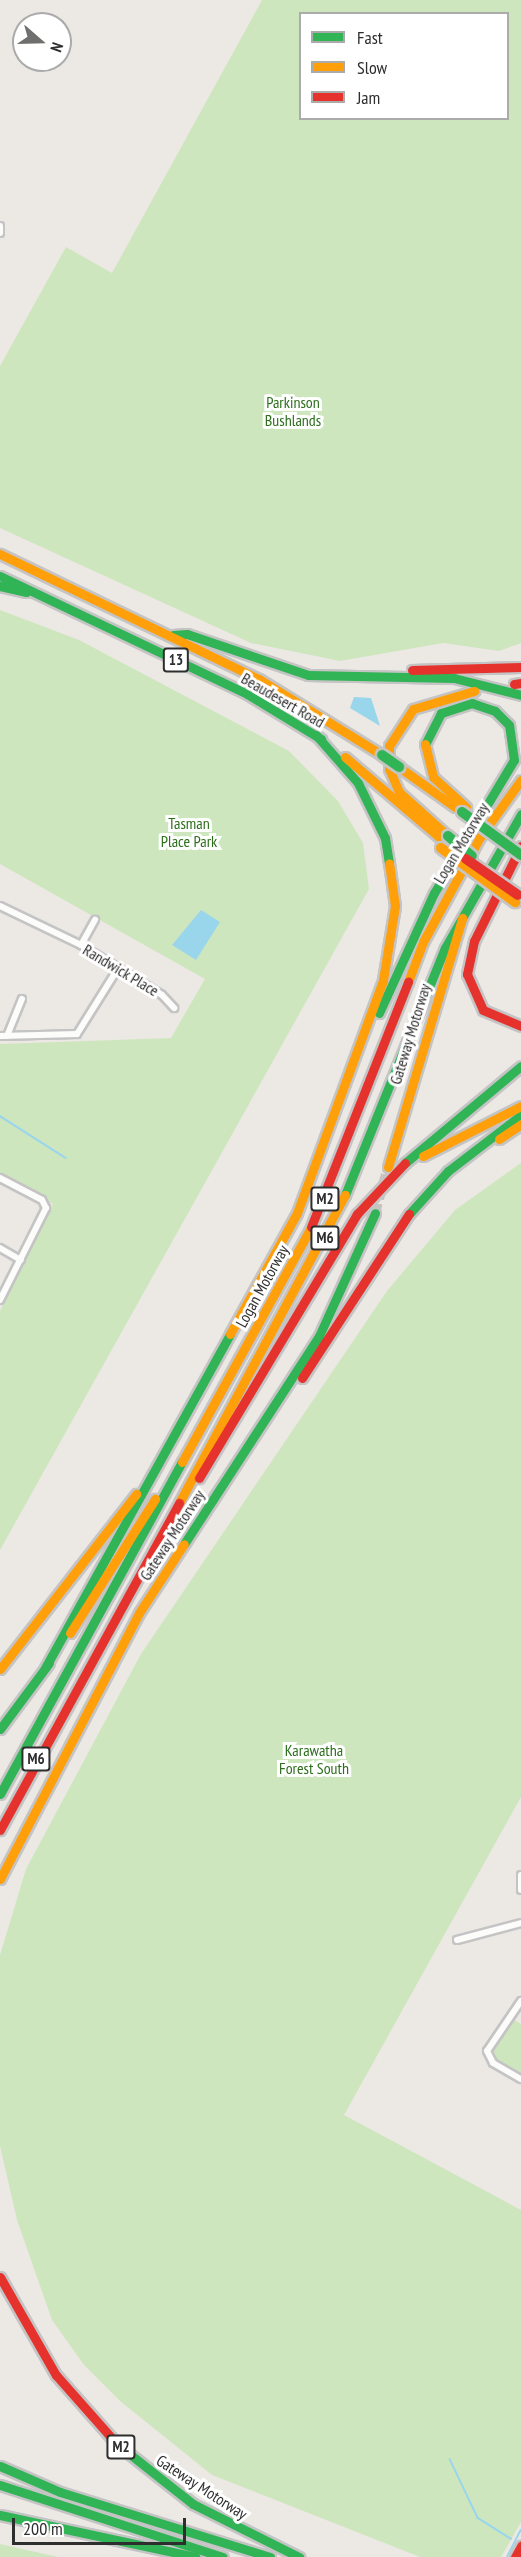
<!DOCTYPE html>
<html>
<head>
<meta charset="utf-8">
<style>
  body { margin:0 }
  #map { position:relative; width:521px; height:2557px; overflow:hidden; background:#ece8e4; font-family:"PT Sans Narrow",sans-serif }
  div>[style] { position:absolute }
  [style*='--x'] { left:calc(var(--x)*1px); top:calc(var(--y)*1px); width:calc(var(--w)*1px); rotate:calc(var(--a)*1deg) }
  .green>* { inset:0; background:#cee6be }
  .water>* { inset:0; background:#99d6ec }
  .stream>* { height:1.5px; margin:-0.75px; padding:0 0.75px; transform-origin:0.75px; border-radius:0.75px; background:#99d6ec }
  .highway-tunnel>* { height:10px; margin-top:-5px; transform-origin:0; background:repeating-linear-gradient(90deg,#c6c3c0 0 10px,transparent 0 15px) }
  .roads { filter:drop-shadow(2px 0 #c5c4c5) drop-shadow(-2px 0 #c5c4c5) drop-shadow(0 2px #c5c4c5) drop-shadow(0 -2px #c5c4c5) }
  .street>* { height:6px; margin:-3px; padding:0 3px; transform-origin:3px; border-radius:3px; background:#fcfcfb }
  .fast>* { height:9px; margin:-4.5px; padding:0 4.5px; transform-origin:4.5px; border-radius:4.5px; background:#30b455 }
  .slow>* { height:9px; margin:-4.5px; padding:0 4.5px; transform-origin:4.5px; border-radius:4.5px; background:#ff9f0a }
  .jam>* { height:9px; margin:-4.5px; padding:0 4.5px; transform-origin:4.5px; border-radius:4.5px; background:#e5322d }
  .bridges { filter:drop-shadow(2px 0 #c6c5c4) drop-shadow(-2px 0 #c6c5c4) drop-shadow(0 2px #c6c5c4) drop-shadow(0 -2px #c6c5c4) }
  .fast-bridge>* { height:10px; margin:-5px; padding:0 5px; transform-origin:5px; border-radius:5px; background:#30b455 }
  .slow-bridge>* { height:10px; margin:-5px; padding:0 5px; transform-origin:5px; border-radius:5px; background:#ff9f0a }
  .jam-bridge>* { height:10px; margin:-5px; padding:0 5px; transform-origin:5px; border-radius:5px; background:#e5322d }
  span { translate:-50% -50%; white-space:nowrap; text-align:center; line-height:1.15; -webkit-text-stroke:6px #fff; paint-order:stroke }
  .shield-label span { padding:2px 4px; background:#fff; border:2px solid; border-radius:4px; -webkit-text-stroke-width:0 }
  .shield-label { font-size:15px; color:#2e2e2e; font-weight:700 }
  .park-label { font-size:16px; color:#2c6e1b }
  .street-label { font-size:16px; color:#2e2e2e }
  .legend { position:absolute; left:299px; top:12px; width:210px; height:108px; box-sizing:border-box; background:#fff; border:2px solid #ababab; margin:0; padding:8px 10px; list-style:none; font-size:18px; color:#2e2e2e }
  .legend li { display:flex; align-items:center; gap:12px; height:30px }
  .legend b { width:30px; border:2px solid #ababab }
  .north { position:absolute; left:12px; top:12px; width:60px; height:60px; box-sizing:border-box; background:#fff; border:2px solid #ababab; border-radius:50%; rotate:110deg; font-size:16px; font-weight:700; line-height:24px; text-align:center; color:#2e2e2e }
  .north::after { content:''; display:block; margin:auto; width:21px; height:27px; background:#706f6e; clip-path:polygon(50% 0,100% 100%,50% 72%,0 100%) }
  .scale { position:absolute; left:12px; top:2518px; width:174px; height:27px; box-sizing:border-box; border:3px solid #2e2e2e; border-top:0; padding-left:8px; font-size:18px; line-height:21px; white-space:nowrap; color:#2e2e2e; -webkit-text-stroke:4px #fff; paint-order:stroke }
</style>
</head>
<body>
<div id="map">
  <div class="green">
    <i style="clip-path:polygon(evenodd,262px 0,521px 0,521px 643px,499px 651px,443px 643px,340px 661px,251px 643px,0 528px,0 366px,66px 247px,112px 273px,262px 0,300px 14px,508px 14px,508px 118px,300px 118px,300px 14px)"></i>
    <i style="clip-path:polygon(0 610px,79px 640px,289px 751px,338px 801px,363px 843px,369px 889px,0 1550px,0 1311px,53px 1204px,0 1173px,0 1044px,171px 1038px,205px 979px,0 864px)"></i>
    <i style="clip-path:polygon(521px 1163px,521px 1797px,344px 2115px,521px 2210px,521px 2522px,501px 2557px,420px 2557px,212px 2475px,120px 2401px,84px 2365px,52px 2320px,17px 2220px,0 2146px,0 1955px,26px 1869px,141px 1654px,387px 1291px,455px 1210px)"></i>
    <i style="clip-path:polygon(513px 2019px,521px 2024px,521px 2073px,498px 2061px,493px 2051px)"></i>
    <i style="clip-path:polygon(0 2544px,58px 2557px,0 2557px)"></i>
  </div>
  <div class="water">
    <i style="clip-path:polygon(354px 697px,371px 698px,380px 726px,350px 708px)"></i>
    <i style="clip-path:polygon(201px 910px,220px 922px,196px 960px,172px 945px)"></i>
  </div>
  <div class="stream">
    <i style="--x:0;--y:1116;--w:78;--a:32.5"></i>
    <i style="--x:450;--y:2459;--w:65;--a:64.6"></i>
    <i style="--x:478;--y:2518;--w:39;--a:32"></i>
    <i style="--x:507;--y:2557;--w:30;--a:-63"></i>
  </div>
  <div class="highway-tunnel">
    <i style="--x:375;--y:1213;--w:48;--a:-74.2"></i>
  </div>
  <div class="roads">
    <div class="street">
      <i style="--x:0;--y:226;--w:7;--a:90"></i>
      <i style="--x:0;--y:906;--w:90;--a:25.7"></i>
      <i style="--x:81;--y:945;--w:95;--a:31.7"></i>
      <i style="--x:162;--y:995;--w:18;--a:47"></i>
      <i style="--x:81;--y:945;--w:29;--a:-61"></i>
      <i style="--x:0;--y:1036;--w:77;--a:-1.5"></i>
      <i style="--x:77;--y:1034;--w:75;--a:-58"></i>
      <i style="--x:7;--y:1036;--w:40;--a:-68"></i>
      <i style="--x:0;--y:1178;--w:47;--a:27.6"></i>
      <i style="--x:42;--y:1200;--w:9;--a:63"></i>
      <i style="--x:46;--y:1208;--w:103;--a:116.6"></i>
      <i style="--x:0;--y:1248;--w:24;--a:30"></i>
      <i style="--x:521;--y:1875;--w:15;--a:90"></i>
      <i style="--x:457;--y:1940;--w:66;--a:-14.9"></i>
      <i style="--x:521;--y:2001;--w:60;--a:124.2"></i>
      <i style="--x:487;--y:2051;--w:13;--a:63"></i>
      <i style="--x:493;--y:2063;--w:32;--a:30"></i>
    </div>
    <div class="fast">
      <i style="--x:0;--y:576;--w:274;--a:25.5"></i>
      <i style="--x:247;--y:694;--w:87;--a:31.3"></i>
      <i style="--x:0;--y:586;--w:27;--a:13"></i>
      <i style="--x:173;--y:635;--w:14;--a:-4"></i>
      <i style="--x:187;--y:634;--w:128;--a:18.7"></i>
      <i style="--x:308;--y:675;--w:146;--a:1.2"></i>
      <i style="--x:454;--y:678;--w:69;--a:14.2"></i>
      <i style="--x:316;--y:735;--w:64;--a:48.8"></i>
      <i style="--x:358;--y:783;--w:61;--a:63.9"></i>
      <i style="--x:385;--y:838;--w:25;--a:81"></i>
      <i style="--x:379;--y:1013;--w:132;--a:-65.4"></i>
      <i style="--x:434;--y:893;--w:155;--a:-59"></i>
      <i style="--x:514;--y:760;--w:35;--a:-98"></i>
      <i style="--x:509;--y:725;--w:20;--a:-135"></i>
      <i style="--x:495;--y:711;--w:24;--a:-161"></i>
      <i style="--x:472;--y:703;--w:33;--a:162"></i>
      <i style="--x:441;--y:713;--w:35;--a:117"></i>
      <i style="--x:405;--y:1163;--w:151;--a:-39.9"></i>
      <i style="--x:345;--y:1195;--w:266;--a:-68"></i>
      <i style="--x:445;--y:948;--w:154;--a:-60.4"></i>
      <i style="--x:409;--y:1214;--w:58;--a:-47.8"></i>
      <i style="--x:448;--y:1171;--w:92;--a:-37.5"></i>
      <i style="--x:184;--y:1544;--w:248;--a:-57"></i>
      <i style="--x:319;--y:1336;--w:135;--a:-65.5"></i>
      <i style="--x:45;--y:1668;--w:382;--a:-61"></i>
      <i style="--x:0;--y:1729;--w:82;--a:-53.4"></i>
      <i style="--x:0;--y:1794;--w:379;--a:-61.3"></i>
      <i style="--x:117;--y:2444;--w:97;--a:38.3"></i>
      <i style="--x:193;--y:2504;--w:119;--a:26.6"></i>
      <i style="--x:0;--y:2466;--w:65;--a:23.4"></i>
      <i style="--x:60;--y:2492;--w:220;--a:17.2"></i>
      <i style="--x:0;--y:2485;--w:234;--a:17.9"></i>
      <i style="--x:0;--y:2515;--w:200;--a:12.1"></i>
    </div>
    <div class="slow">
      <i style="--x:0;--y:554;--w:288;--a:25.8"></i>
      <i style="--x:259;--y:679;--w:145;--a:31.7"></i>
      <i style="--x:425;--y:744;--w:34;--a:76"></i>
      <i style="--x:433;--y:777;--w:45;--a:42.3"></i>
      <i style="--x:345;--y:757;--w:131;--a:40.4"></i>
      <i style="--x:399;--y:767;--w:69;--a:35.5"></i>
      <i style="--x:448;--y:836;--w:66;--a:-138.1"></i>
      <i style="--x:399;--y:792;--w:25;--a:-113"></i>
      <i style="--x:389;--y:769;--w:23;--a:-90"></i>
      <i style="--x:389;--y:746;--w:44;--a:-57"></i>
      <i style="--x:413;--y:709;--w:64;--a:-16.4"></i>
      <i style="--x:408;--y:982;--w:43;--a:-69.4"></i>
      <i style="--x:423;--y:942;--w:119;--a:-61.5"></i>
      <i style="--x:480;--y:837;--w:70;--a:-54.3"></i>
      <i style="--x:499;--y:1139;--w:27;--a:-34"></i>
      <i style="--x:423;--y:1156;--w:110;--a:-27"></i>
      <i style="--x:388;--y:1167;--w:260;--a:-73.4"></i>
      <i style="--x:230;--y:1334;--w:138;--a:-61"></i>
      <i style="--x:297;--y:1213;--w:248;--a:-69.7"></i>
      <i style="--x:383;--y:980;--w:75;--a:-80.8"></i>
      <i style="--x:395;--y:906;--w:43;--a:-97.9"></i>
      <i style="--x:182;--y:1462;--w:268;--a:-61.2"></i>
      <i style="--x:179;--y:1503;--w:350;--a:-61.7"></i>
      <i style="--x:70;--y:1633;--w:159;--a:-57.6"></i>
      <i style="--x:0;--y:1669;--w:222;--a:-52.1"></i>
      <i style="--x:0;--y:1879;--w:300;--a:-62.4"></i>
      <i style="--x:139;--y:1613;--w:82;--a:-56.9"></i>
    </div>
    <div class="jam">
      <i style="--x:412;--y:670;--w:109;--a:-1.6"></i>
      <i style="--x:514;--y:684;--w:7;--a:-8"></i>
      <i style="--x:521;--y:846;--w:106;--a:116.3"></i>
      <i style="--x:474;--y:941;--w:34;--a:102"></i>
      <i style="--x:467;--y:974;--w:39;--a:66"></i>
      <i style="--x:483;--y:1010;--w:41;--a:22.8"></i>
      <i style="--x:311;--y:1227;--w:264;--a:-68.4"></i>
      <i style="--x:302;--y:1378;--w:196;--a:-56.9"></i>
      <i style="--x:199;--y:1478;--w:308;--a:-59.1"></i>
      <i style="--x:357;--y:1214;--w:70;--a:-46.7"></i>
      <i style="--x:0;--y:1830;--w:373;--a:-61.3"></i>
      <i style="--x:0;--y:2277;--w:113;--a:60.3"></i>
      <i style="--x:56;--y:2375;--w:92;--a:48.5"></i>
      <i style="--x:515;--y:2557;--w:13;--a:-61"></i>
    </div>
  </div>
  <div class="bridges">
    <div class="fast-bridge">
      <i style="--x:382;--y:755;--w:21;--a:35"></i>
      <i style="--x:462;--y:812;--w:73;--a:36.1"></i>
      <i style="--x:448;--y:836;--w:31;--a:40"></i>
    </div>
    <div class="slow-bridge">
      <i style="--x:441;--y:848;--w:92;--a:36.1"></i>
    </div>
    <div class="jam-bridge">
      <i style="--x:466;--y:859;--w:63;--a:34.7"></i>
    </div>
  </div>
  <div class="shield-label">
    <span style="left:176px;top:660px">13</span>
    <span style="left:325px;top:1199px">M2</span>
    <span style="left:325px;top:1238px">M6</span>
    <span style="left:36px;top:1759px">M6</span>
    <span style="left:121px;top:2447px">M2</span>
  </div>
  <div class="park-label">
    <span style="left:293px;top:411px">Parkinson<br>Bushlands</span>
    <span style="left:189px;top:832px">Tasman<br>Place Park</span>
    <span style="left:314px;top:1759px">Karawatha<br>Forest South</span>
  </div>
  <div class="street-label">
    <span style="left:283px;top:700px;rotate:30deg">Beaudesert Road</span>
    <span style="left:461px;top:843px;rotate:-59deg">Logan Motorway</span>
    <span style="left:121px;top:970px;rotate:31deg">Randwick Place</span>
    <span style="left:410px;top:1034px;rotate:-73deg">Gateway Motorway</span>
    <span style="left:262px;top:1286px;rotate:-61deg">Logan Motorway</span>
    <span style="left:172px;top:1535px;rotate:-57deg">Gateway Motorway</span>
    <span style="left:202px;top:2487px;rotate:33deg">Gateway Motorway</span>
  </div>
  <ul class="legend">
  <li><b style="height:8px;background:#30b455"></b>Fast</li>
  <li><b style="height:8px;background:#ff9f0a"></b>Slow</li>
  <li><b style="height:8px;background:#e5322d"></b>Jam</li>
  </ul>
  <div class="north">N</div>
  <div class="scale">200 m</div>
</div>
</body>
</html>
